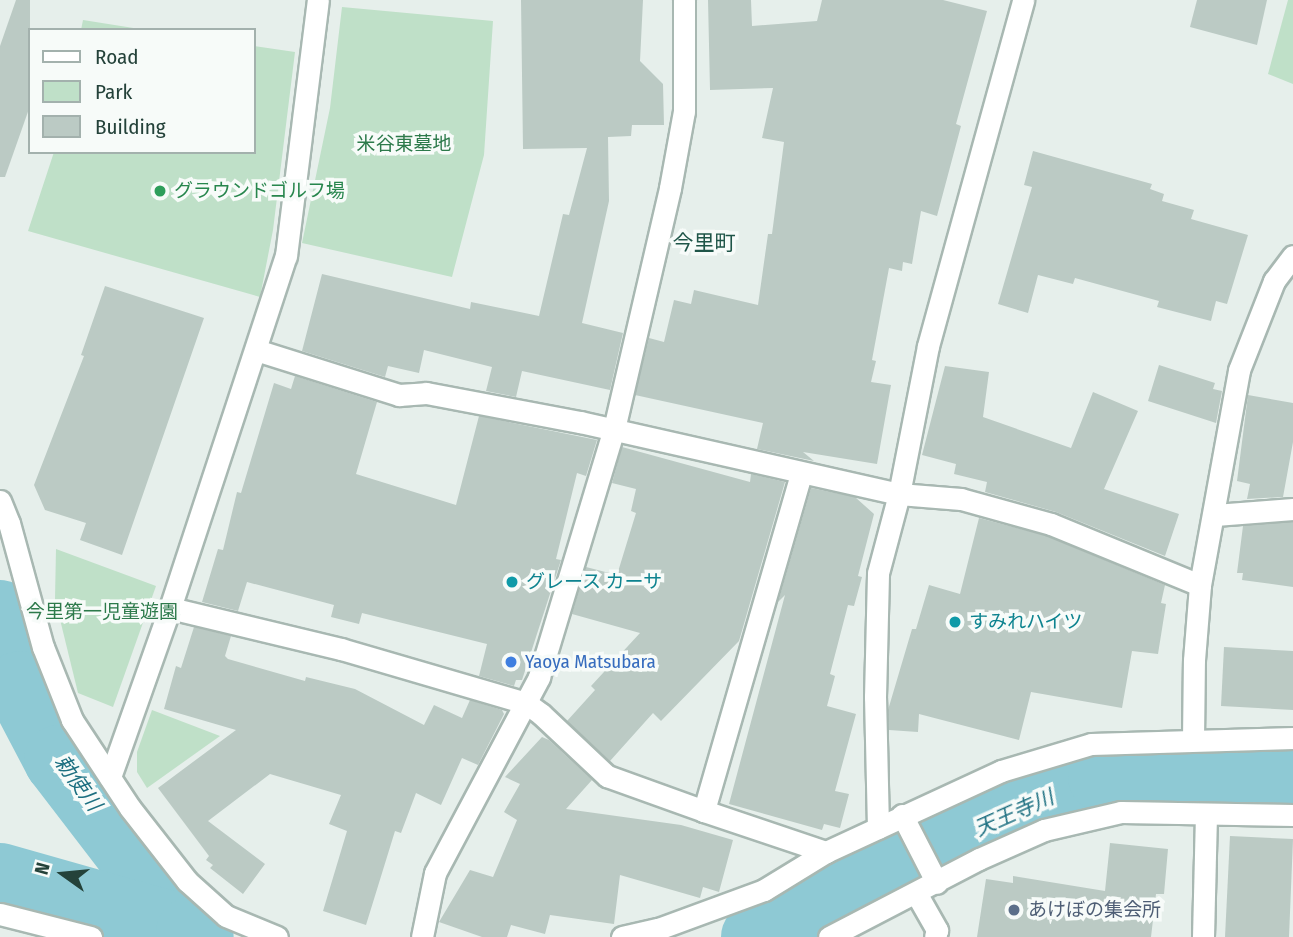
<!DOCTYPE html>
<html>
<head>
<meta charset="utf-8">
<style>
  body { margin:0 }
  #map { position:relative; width:1293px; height:937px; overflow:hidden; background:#e6efeb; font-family:"Fira Sans Condensed","Noto Sans JP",sans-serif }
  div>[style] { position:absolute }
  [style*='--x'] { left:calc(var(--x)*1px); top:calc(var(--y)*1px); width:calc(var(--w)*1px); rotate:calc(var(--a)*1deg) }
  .green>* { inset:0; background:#bfe0c8 }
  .river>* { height:70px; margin:-35px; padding:0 35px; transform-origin:35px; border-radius:35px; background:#8ec9d4 }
  .building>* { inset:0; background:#bbcac4 }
  .roads { filter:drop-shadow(2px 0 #a8b8b2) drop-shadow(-2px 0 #a8b8b2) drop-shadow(0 2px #a8b8b2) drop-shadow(0 -2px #a8b8b2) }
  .street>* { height:21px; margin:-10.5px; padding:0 10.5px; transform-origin:10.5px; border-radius:10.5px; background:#fff }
  .dots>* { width:19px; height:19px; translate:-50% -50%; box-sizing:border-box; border:4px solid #f7fbf9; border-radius:50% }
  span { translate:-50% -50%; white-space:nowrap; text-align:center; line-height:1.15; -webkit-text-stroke:7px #f7fbf9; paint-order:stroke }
  .park-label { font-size:19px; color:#2d7a4b }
  .leisure-label { font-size:19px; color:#27864d }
  .left { translate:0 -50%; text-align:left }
  .culture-label { font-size:19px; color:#0d838f }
  .shop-label { font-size:19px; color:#366cbe }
  .service-label { font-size:19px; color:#4e5e75 }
  .neighbourhood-label { font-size:21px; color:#1f5548 }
  .water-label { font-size:21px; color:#1c6f80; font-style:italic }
  .legend { position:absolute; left:28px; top:28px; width:228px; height:126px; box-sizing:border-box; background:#f7fbf9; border:2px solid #a3b1ad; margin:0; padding:9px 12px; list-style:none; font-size:21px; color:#24423a }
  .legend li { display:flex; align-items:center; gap:14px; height:35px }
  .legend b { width:35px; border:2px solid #a3b1ad }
  .north { position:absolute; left:28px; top:839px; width:70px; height:70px; -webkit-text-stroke:5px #f7fbf9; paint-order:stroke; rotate:285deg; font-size:19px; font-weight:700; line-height:28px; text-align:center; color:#24423a }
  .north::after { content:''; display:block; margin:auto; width:24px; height:32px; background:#24423a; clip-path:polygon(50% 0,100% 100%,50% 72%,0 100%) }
</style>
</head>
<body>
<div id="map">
  <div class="green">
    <i style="clip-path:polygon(1288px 0,1293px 0,1293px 84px,1268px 74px)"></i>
    <i style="clip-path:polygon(342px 7px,493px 21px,484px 155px,452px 277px,302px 243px,330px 108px)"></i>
    <i style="clip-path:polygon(83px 20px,146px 30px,81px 30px)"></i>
    <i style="clip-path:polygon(254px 46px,295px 52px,273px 230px,260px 297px,28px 231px,54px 152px,254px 152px)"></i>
    <i style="clip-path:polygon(56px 549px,156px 586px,113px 707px,78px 693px,55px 599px)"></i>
    <i style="clip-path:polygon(152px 710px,220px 736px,147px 788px,137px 772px,137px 752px)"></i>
  </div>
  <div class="river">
    <i style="--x:0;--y:615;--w:74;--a:74.3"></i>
    <i style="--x:20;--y:686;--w:84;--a:62.2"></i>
    <i style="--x:59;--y:760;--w:217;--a:52.5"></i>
    <i style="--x:0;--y:878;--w:198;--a:15.8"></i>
    <i style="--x:191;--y:932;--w:9;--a:32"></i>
    <i style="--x:756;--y:937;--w:299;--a:-26"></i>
    <i style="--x:1025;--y:806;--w:83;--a:-20.4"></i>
    <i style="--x:1103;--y:777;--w:190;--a:-0.6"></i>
  </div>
  <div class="building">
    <i style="clip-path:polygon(16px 0,30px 0,30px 106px,5px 177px,0 177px,0 46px)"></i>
    <i style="clip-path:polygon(521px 0,643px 0,640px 61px,663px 84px,664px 125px,632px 125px,631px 136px,608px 137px,609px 201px,582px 323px,623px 333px,610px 390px,522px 371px,516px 397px,486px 391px,492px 367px,424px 350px,419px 373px,388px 366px,385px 377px,302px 351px,322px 274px,470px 309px,471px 302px,539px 316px,563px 214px,569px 215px,587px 148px,523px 149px)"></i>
    <i style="clip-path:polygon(708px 0,751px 0,752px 26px,817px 21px,822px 0,943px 0,987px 11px,956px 124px,961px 126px,937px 216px,921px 211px,912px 264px,903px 262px,902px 271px,889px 268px,872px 360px,876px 361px,871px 382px,891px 385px,877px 464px,803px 452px,814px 461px,757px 449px,763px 423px,635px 395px,649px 338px,664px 342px,674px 300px,691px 304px,694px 290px,758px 305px,768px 234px,772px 234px,784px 142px,762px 138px,773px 88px,710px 90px)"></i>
    <i style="clip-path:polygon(1197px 0,1267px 0,1257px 45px,1190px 27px)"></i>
    <i style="clip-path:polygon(1033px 151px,1152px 184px,1150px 189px,1164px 194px,1162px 201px,1194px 210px,1191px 219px,1248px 235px,1227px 304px,1216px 301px,1211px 321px,1157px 307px,1159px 301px,1075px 278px,1073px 284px,1038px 275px,1028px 313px,998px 304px,1032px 187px,1024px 185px)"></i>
    <i style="clip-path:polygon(105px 286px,204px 318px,122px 555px,80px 540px,86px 523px,45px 510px,34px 485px,84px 356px,81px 355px)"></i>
    <i style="clip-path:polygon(1159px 365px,1215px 383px,1213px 389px,1222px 391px,1216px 423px,1148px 401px)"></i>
    <i style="clip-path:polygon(945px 366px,989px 372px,983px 417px,1071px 448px,1093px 392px,1138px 411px,1104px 489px,1179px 514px,1165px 556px,1056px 512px,985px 492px,987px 482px,954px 474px,956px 464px,922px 455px)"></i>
    <i style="clip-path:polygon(295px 376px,377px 402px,356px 474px,456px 505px,479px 416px,597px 440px,586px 476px,577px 473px,556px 559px,561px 560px,522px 680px,516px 680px,514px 686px,479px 676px,487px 644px,362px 613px,359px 624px,331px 617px,334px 605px,247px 582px,238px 611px,202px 602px,218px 549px,223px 550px,237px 492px,241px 493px,274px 383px,291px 389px)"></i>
    <i style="clip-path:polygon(1248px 395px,1293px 403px,1293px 442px,1283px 497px,1247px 499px,1250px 484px,1237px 481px)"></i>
    <i style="clip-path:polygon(622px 447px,750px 482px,751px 474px,785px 482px,739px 641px,661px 721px,653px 713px,610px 761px,567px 721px,595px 690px,591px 686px,640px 633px,572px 614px,586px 567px,617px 575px,636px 513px,631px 511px,636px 489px,612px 483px)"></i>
    <i style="clip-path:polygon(811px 488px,855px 497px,874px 514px,858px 576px,862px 577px,854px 606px,848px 605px,830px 674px,835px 676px,827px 706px,856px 714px,835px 791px,849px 794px,840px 828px,824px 824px,822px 830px,729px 804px,785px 595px,778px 602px)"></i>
    <i style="clip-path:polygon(979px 518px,1047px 536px,1165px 585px,1161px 603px,1166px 604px,1158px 654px,1132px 651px,1122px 708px,1031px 692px,1019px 740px,919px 714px,918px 732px,889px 730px,888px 710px,912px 629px,916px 629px,929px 585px,960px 594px)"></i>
    <i style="clip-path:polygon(1293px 522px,1293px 587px,1242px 580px,1243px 573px,1237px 573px,1243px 526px)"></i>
    <i style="clip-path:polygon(194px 627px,231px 636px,225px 656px,228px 659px,305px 681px,306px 677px,355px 689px,424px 725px,434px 705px,462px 718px,470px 700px,502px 710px,504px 714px,478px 765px,462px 758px,441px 805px,416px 793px,401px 833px,395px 831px,366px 925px,323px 911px,347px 831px,329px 824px,341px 795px,270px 774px,208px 821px,265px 864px,243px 894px,210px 868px,213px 865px,206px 860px,209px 856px,158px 788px,236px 730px,164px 709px,176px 666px,181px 668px)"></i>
    <i style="clip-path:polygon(1224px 647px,1293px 651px,1293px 710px,1221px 706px)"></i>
    <i style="clip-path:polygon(542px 737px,549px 740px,592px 780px,566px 809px,681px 825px,733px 840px,719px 892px,703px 887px,700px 898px,620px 875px,614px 924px,550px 915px,545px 934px,511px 925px,507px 937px,482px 937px,439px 922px,470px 870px,493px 877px,517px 820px,504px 812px,520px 784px,505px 777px)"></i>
    <i style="clip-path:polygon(1230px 836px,1293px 839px,1289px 937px,1225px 937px)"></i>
    <i style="clip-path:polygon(1110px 843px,1168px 849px,1164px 894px,1156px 894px,1151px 937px,977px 937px,986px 879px,1013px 883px,1013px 876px,1105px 891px)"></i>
  </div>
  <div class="roads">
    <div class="street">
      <i style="--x:256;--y:350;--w:150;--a:17.5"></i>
      <i style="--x:399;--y:395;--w:27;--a:-4"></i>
      <i style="--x:426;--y:393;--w:157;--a:10.7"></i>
      <i style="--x:580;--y:422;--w:327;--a:12.7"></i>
      <i style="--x:899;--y:494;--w:62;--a:4.6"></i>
      <i style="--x:961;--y:499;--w:93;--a:15.5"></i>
      <i style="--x:1051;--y:524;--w:161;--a:22.3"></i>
      <i style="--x:801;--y:474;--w:351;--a:106.1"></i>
      <i style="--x:704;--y:811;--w:129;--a:18.6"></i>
      <i style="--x:0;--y:501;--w:24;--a:68"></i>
      <i style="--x:9;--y:523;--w:129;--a:74.7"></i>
      <i style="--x:43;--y:647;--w:79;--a:68.3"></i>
      <i style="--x:72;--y:720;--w:105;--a:56.6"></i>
      <i style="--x:130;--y:808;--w:93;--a:52"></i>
      <i style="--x:187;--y:881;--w:52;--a:41.9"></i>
      <i style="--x:226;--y:916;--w:55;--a:22.4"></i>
      <i style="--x:1215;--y:515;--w:78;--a:-4.4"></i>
      <i style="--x:170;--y:608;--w:176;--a:13.5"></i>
      <i style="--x:341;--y:649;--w:193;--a:16.3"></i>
      <i style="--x:526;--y:703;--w:19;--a:36"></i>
      <i style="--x:541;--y:714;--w:91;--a:43.2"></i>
      <i style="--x:607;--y:776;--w:103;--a:19.8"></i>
      <i style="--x:1193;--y:739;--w:79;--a:-89.3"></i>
      <i style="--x:1194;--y:660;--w:75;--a:-85.4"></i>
      <i style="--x:1200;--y:585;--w:219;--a:-79.7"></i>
      <i style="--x:1239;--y:370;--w:96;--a:-68.5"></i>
      <i style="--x:1274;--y:281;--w:31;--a:-53"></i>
      <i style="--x:110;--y:777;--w:179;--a:-70.5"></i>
      <i style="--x:170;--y:608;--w:371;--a:-71.8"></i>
      <i style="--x:286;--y:256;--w:258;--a:-82.9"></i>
      <i style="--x:902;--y:815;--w:76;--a:62.8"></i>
      <i style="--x:878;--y:828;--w:131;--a:-91.3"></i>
      <i style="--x:875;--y:697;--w:124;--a:-88.6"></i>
      <i style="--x:878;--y:573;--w:82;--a:-75.1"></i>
      <i style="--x:899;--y:494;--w:151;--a:-78.9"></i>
      <i style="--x:928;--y:346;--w:359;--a:-74.6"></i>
      <i style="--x:916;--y:893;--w:43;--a:60.4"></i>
      <i style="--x:937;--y:930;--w:7;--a:106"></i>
      <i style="--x:0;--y:914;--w:94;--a:14.2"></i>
      <i style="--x:422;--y:937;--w:65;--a:-78.5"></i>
      <i style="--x:435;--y:873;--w:222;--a:-62"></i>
      <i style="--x:539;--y:677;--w:259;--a:-73.2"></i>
      <i style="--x:614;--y:429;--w:247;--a:-76.9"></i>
      <i style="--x:670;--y:188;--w:78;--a:-79.7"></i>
      <i style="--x:684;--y:111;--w:111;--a:-90"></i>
      <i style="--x:622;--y:937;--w:37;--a:-13"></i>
      <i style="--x:658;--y:929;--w:113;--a:-20.2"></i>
      <i style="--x:764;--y:890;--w:73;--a:-31.5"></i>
      <i style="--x:826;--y:852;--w:193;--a:-24.8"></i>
      <i style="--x:1001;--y:771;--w:94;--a:-16.7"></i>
      <i style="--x:1091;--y:744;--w:202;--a:-1.7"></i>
      <i style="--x:829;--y:937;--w:169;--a:-27.5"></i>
      <i style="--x:979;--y:859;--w:71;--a:-24"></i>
      <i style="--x:1044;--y:830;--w:79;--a:-13.2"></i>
      <i style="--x:1121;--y:812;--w:172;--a:1"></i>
      <i style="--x:1203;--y:937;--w:122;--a:-88.6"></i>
    </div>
  </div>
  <div class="dots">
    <i style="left:160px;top:191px;background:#2e9e5b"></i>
    <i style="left:512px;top:582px;background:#0f9aa8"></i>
    <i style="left:955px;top:622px;background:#0f9aa8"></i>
    <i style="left:511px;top:662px;background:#3f7fe0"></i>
    <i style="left:1014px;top:910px;background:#5c6f8a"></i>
  </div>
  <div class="park-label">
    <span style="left:404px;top:144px">米谷東墓地</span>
    <span style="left:102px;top:612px">今里第一児童遊園</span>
  </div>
  <div class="leisure-label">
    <span class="left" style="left:174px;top:191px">グラウンドゴルフ場</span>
  </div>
  <div class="culture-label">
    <span class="left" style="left:526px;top:582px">グレース カーサ</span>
    <span class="left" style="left:969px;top:622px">すみれハイツ</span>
  </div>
  <div class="shop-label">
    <span class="left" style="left:525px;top:662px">Yaoya Matsubara</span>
  </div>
  <div class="service-label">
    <span class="left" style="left:1028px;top:910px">あけぼの集会所</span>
  </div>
  <div class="neighbourhood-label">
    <span style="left:704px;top:243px">今里町</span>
  </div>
  <div class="water-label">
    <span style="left:78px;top:783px;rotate:54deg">勅使川</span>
    <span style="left:1014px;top:813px;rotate:-24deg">天王寺川</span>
  </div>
  <ul class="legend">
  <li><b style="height:9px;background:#fff"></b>Road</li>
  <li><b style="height:19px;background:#bfe0c8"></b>Park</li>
  <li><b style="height:19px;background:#bbcac4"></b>Building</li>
  </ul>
  <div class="north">N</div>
</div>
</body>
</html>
